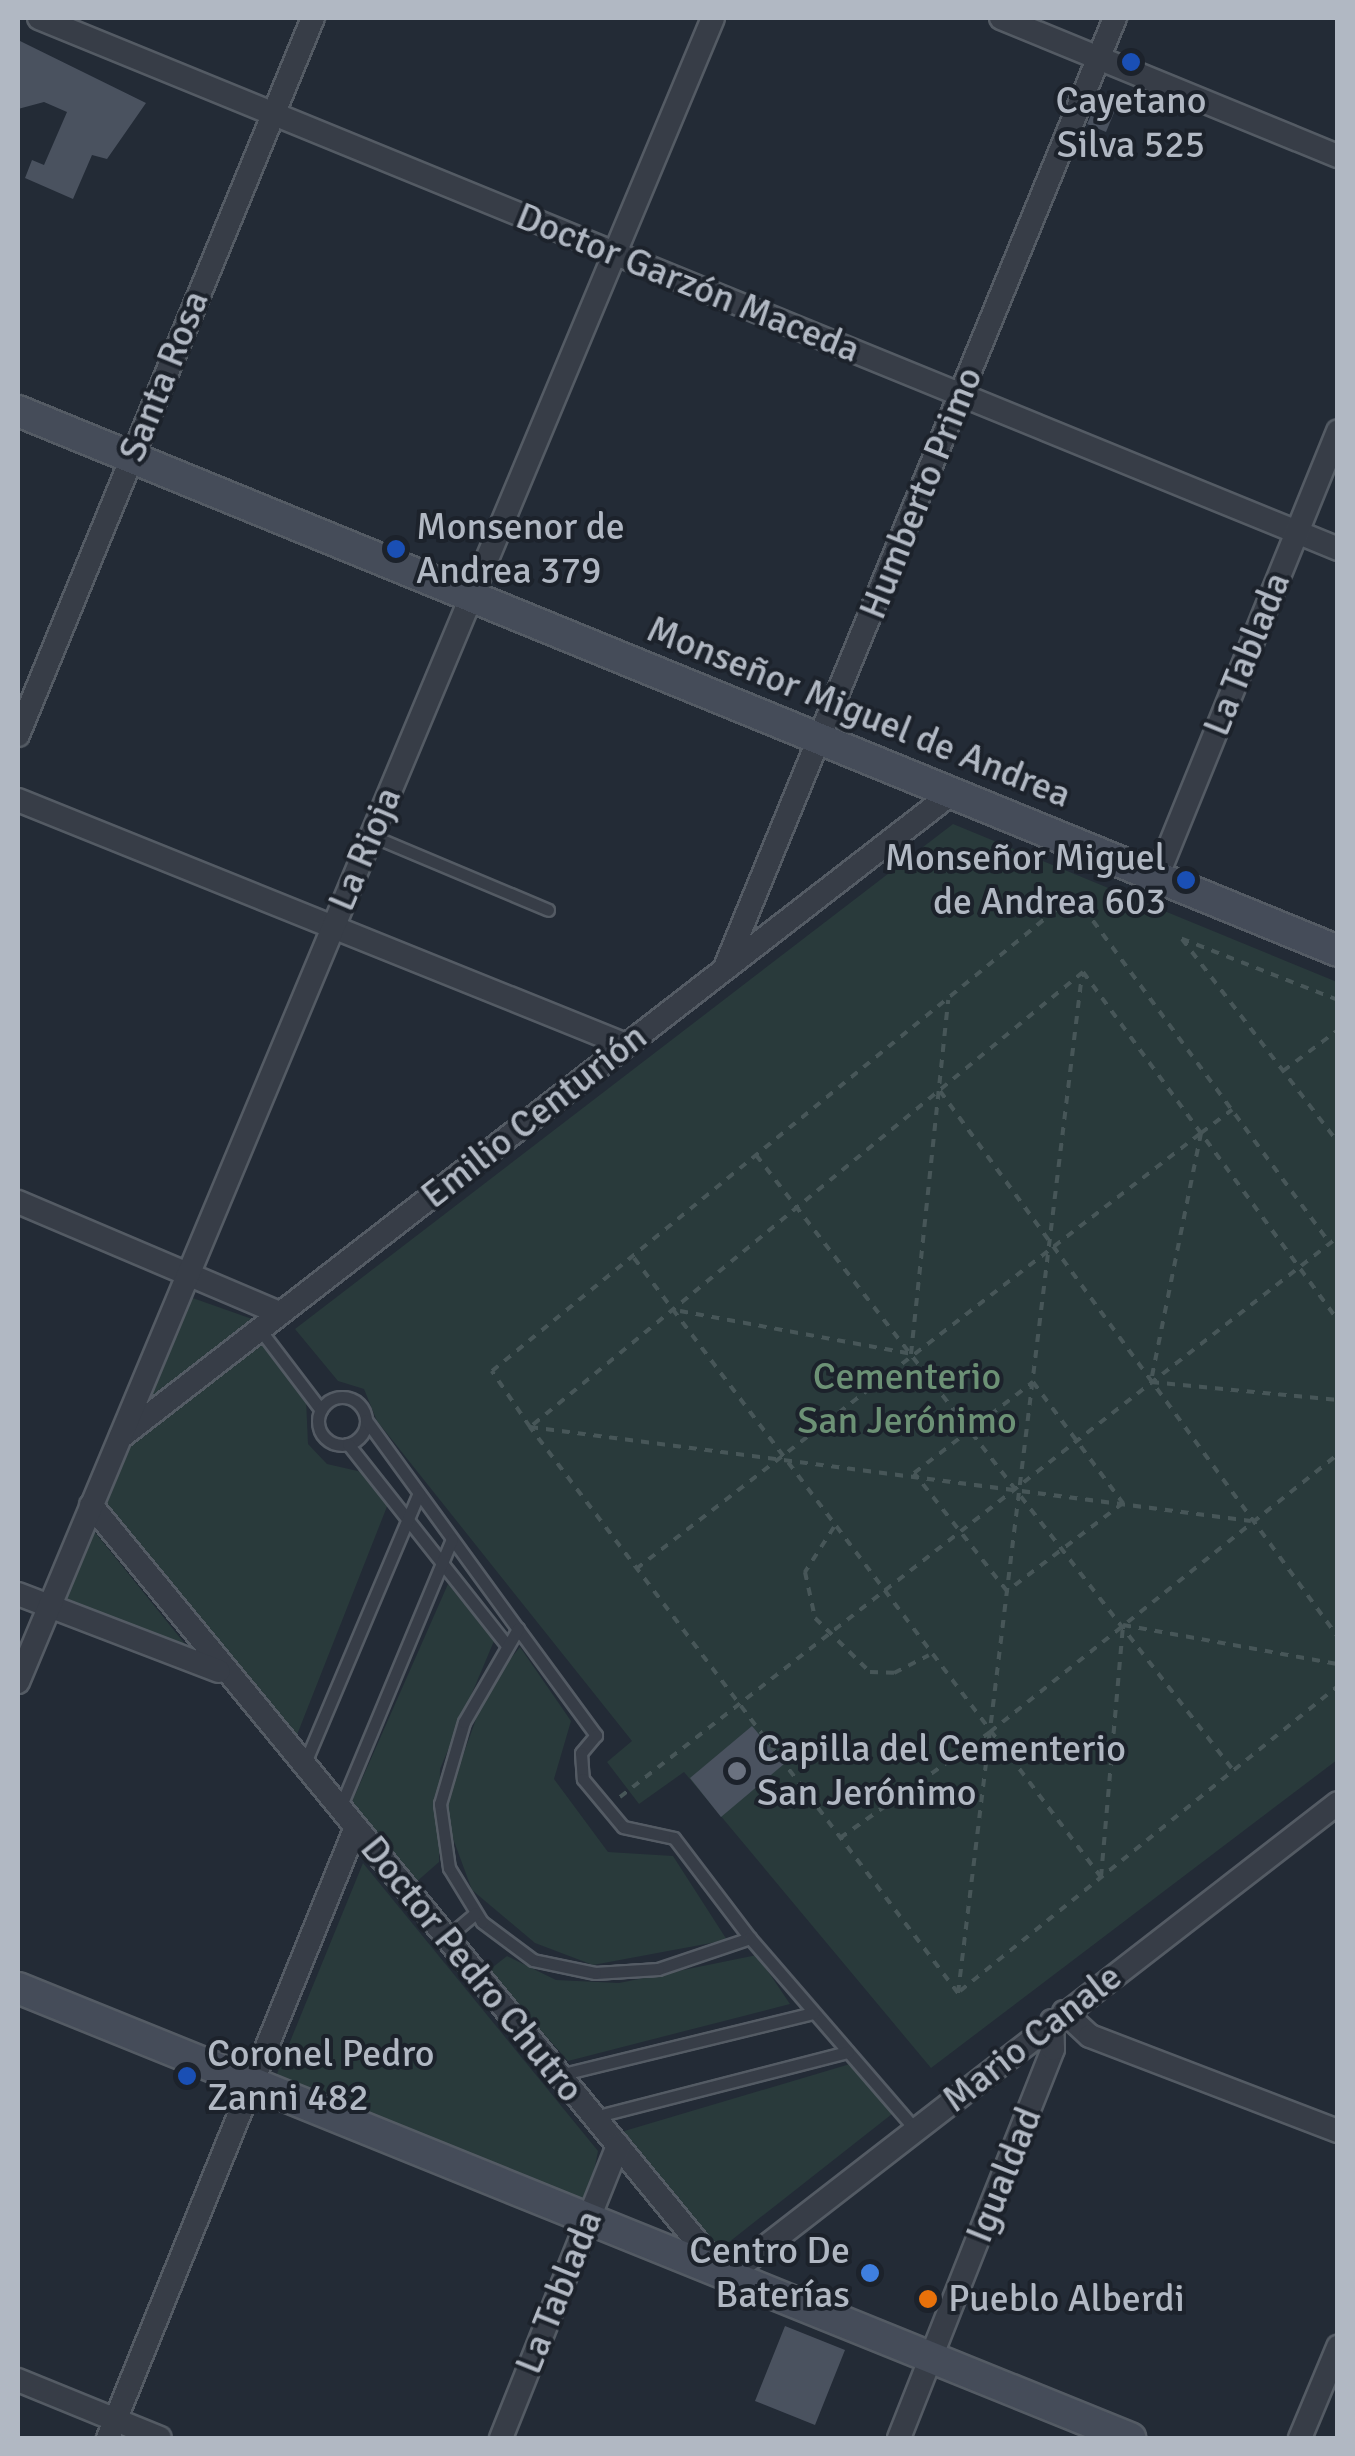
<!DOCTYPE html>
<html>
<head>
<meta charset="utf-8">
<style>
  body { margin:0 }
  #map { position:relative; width:1355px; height:2456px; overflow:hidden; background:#232b36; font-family:Signika,sans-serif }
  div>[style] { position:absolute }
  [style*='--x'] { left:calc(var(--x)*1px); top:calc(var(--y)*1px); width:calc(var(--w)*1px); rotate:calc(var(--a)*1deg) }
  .green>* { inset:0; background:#293a3b }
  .building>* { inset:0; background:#4a525f }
  .path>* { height:4px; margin-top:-2px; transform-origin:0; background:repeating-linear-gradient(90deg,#475658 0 8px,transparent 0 16px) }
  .roads { filter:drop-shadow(2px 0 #545b64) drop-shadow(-2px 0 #545b64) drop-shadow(0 2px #545b64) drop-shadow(0 -2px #545b64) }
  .lane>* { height:11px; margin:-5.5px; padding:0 5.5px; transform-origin:5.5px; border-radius:5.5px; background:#373d47 }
  .lane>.ring { margin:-5.5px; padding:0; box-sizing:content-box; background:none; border:11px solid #373d47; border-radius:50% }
  .street>* { height:22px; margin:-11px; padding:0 11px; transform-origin:11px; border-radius:11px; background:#373d47 }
  .secondary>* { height:30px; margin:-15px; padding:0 15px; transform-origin:15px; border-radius:15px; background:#454c59 }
  .dots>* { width:28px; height:28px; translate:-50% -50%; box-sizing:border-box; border:5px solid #1c222b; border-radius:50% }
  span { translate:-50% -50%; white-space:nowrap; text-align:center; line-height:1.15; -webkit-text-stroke:8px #1c222b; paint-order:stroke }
  .poi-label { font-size:38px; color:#b1b8c3 }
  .left { translate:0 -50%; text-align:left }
  .right { translate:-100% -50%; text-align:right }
  .street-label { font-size:38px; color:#b1b8c3 }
  .park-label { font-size:38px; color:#6c9175 }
  .frame { position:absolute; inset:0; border:20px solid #b1b8c3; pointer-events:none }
</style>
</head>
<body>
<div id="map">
  <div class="green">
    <i style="clip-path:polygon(953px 824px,1337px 982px,1337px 1760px,931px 2068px,684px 1772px,639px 1804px,607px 1762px,632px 1741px,377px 1421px,364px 1389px,338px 1381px,295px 1329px)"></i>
    <i style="clip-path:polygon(187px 1296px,255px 1320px,140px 1412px)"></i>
    <i style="clip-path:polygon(262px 1344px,306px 1399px,308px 1444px,327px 1464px,362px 1472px,388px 1504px,293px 1745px,100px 1504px,124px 1445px)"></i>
    <i style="clip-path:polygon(94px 1531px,185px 1644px,65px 1602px)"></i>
    <i style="clip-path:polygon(448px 1584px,494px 1641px,440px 1769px,439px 1862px,415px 1883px,351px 1804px)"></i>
    <i style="clip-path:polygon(520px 1647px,571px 1721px,554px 1779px,608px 1852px,673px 1856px,727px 1940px,593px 1965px,535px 1943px,472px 1890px,448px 1825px,449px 1794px,488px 1686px)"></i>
    <i style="clip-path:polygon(363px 1863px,598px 2151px,588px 2202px,276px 2076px)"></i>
    <i style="clip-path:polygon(757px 1955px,790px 2004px,568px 2061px,488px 1971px,507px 1956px,556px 1980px,619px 1983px)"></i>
    <i style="clip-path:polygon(850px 2064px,892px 2114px,719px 2250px,621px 2132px)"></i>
  </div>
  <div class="building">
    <i style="clip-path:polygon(18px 40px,146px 103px,107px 159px,92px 155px,73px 199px,25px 178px,32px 160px,44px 165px,67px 112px,44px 102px,18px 109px)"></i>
    <i style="clip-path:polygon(1098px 100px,1116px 108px,1106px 132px,1087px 124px)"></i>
    <i style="clip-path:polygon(752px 1726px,784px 1764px,721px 1817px,690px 1778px)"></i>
    <i style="clip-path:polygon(785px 2326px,845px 2350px,815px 2425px,755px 2401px)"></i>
  </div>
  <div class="path">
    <i style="--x:1083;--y:972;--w:716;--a:140.55"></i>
    <i style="--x:530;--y:1427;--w:68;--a:-124.2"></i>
    <i style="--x:492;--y:1371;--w:752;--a:-39.28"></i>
    <i style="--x:1074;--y:895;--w:432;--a:53.7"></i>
    <i style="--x:1083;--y:972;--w:431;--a:53.8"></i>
    <i style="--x:1338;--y:1000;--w:168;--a:-158.6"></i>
    <i style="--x:1182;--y:939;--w:256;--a:52.5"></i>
    <i style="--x:1283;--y:1071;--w:69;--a:-36.7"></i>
    <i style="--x:940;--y:1091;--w:676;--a:53.91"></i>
    <i style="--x:1201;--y:1133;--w:39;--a:-37"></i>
    <i style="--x:756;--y:1155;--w:778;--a:52.2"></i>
    <i style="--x:634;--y:1258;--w:775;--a:52.97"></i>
    <i style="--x:680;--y:1311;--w:235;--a:10.5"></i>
    <i style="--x:911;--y:1354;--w:356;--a:-84"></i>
    <i style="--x:1033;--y:1382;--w:151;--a:53.4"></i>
    <i style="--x:1123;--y:1503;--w:146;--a:142.8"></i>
    <i style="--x:1007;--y:1591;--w:150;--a:-128.2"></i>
    <i style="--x:914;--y:1473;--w:150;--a:-37.4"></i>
    <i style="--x:834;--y:1527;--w:54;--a:122.8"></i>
    <i style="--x:805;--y:1572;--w:47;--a:77.7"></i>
    <i style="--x:815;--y:1618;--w:77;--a:44.5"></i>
    <i style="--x:870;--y:1672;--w:24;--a:2"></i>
    <i style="--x:894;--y:1673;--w:39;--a:-27"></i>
    <i style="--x:636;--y:1569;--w:714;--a:-37.66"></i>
    <i style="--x:1201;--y:1133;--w:254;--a:101.4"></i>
    <i style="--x:1151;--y:1382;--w:188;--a:5.5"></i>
    <i style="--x:620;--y:1797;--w:911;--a:-37.95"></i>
    <i style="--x:840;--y:1838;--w:184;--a:-35.2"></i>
    <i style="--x:990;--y:1732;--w:445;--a:-38.6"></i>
    <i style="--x:1101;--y:1877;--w:253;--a:-85"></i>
    <i style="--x:1123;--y:1625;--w:219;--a:10.3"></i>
    <i style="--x:960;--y:1991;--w:486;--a:-38.9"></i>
    <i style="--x:958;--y:1993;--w:710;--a:-127.1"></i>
    <i style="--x:530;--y:1427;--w:727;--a:7.43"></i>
    <i style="--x:958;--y:1993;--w:1026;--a:-83.06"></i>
  </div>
  <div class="roads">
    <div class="lane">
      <i style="--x:370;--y:835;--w:193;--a:22.8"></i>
      <i style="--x:261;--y:1331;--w:99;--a:52.8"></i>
      <i class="ring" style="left:318px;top:1397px;width:37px;height:37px"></i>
      <i style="--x:366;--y:1420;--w:258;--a:54"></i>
      <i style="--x:348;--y:1444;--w:255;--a:51.7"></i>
      <i style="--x:518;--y:1629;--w:132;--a:53.7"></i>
      <i style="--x:596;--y:1735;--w:23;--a:130"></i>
      <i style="--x:581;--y:1753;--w:26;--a:86"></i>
      <i style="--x:583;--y:1779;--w:62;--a:50.2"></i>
      <i style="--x:623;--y:1827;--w:52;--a:12.2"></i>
      <i style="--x:674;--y:1838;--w:126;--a:52.8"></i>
      <i style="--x:750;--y:1938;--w:97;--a:161.4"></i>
      <i style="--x:658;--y:1969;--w:63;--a:176.4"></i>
      <i style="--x:595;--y:1973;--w:63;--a:-168.2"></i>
      <i style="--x:533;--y:1960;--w:64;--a:-143.3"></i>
      <i style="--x:482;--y:1922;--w:63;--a:-121.4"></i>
      <i style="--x:449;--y:1868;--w:65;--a:-98"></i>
      <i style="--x:440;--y:1804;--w:85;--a:-73.7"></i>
      <i style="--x:464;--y:1722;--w:108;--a:-59.9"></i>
      <i style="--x:304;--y:1765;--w:295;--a:-67.1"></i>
      <i style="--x:340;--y:1808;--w:291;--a:-67.4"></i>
      <i style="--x:446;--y:1938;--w:38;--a:-40"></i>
      <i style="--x:750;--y:1938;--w:252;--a:49.2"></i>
      <i style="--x:559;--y:2075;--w:262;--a:-13.7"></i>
      <i style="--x:594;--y:2117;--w:262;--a:-14.4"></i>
    </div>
    <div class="street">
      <i style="--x:39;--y:18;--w:1403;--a:22.23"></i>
      <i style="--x:1001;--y:18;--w:364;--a:22.3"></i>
      <i style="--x:18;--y:735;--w:775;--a:-67.64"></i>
      <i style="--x:18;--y:800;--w:656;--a:21.95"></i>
      <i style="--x:1157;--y:877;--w:481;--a:-67.9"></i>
      <i style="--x:726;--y:965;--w:1024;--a:-67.67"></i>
      <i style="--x:18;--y:1202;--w:284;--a:23"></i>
      <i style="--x:121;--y:1437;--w:1051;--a:-37.77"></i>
      <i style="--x:91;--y:1505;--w:992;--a:50.56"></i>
      <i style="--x:18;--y:1594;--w:215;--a:21"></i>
      <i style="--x:18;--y:1682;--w:1803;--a:-67.33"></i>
      <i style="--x:1064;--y:2012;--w:35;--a:43"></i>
      <i style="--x:1090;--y:2036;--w:266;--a:21"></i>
      <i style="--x:729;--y:2275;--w:770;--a:-37.78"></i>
      <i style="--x:18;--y:2380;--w:153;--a:22.2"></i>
      <i style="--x:108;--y:2438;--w:659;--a:-67.91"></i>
      <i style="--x:501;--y:2438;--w:315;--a:-68.2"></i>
      <i style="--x:899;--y:2438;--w:418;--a:-68.4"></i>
      <i style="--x:1053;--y:2049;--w:28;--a:-92"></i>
      <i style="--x:1300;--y:2438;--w:99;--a:-67.3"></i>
    </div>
    <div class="secondary">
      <i style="--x:18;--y:411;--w:1426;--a:22.25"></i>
      <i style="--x:18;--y:1988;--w:1200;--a:22.03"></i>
    </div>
  </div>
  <div class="dots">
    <i style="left:1131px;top:62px;background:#1a4fb4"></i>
    <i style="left:396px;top:549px;background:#1a4fb4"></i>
    <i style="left:1186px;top:880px;background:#1a4fb4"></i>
    <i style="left:737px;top:1771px;background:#6b7280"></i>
    <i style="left:187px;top:2076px;background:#1a4fb4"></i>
    <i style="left:870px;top:2273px;background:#3f7fe0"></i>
    <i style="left:928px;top:2299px;background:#e8710a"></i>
  </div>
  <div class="poi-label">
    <span style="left:1131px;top:123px">Cayetano<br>Silva 525</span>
    <span class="left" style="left:416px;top:549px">Monsenor de<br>Andrea 379</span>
    <span class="right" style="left:1166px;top:880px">Monseñor Miguel<br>de Andrea 603</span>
    <span class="left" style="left:757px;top:1771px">Capilla del Cementerio<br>San Jerónimo</span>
    <span class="left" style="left:207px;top:2076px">Coronel Pedro<br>Zanni 482</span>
    <span class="right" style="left:850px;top:2273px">Centro De<br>Baterías</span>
    <span class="left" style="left:948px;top:2299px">Pueblo Alberdi</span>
  </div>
  <div class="street-label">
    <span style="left:688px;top:283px;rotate:22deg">Doctor Garzón Maceda</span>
    <span style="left:164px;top:376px;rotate:-68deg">Santa Rosa</span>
    <span style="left:921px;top:493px;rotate:-68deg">Humberto Primo</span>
    <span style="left:1247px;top:654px;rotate:-68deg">La Tablada</span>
    <span style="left:859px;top:712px;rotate:22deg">Monseñor Miguel de Andrea</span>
    <span style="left:365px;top:849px;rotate:-67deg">La Rioja</span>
    <span style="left:534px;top:1116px;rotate:-38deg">Emilio Centurión</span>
    <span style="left:472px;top:1969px;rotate:51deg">Doctor Pedro Chutro</span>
    <span style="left:1032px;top:2038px;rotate:-38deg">Mario Canale</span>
    <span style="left:1004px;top:2175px;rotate:-68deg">Igualdad</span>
    <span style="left:559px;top:2292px;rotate:-68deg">La Tablada</span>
  </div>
  <div class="park-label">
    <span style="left:907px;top:1399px">Cementerio<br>San Jerónimo</span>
  </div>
  <div class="frame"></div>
</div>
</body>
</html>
